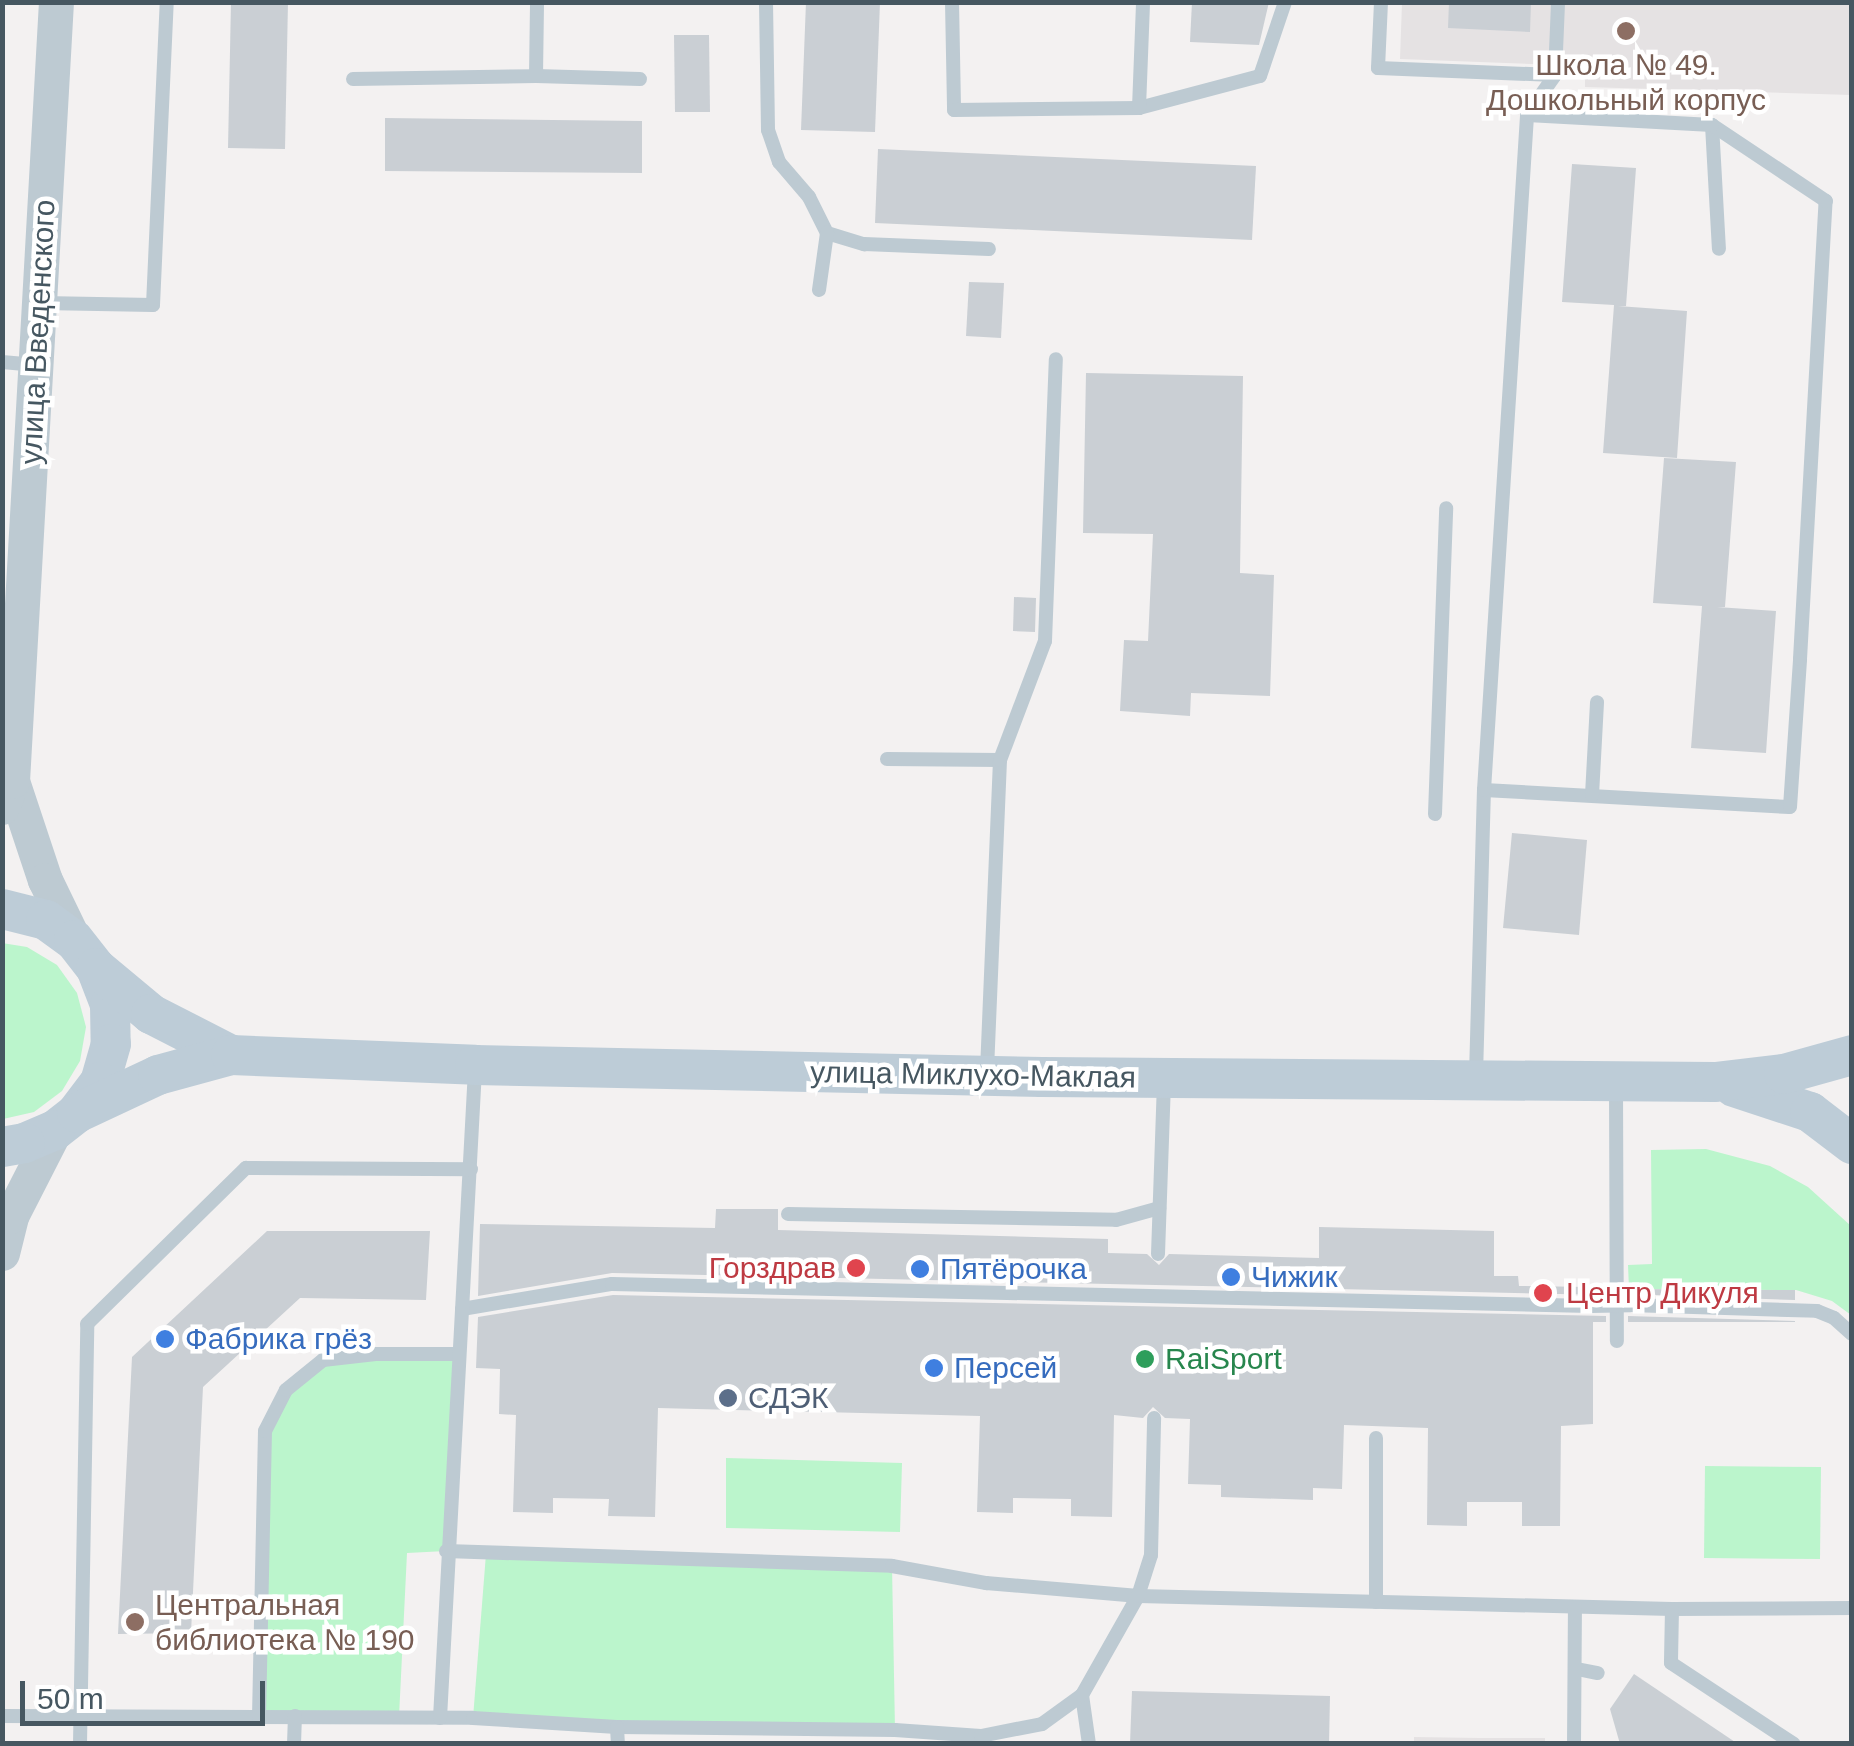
<!DOCTYPE html>
<html>
<head>
<meta charset="utf-8">
<style>
  body { margin:0 }
  #map { position:relative; width:1854px; height:1746px; overflow:hidden; background:#f3f1f1; font-family:Helvetica,sans-serif }
  div>[style] { position:absolute }
  [style*='--x'] { left:calc(var(--x)*1px); top:calc(var(--y)*1px); width:calc(var(--w)*1px); rotate:calc(var(--a)*1deg) }
  .education>* { inset:0; background:#e5e2e3 }
  .green>* { inset:0; background:#bbf5cc }
  .building>* { inset:0; background:#cacfd4 }
  .service>* { height:14px; margin:-7px; padding:0 7px; transform-origin:7px; border-radius:7px; background:#bdcad2 }
  .tertiary>* { height:35px; margin:-17.5px; padding:0 17.5px; transform-origin:17.5px; border-radius:17.5px; background:#bdcad2 }
  .secondary>* { height:40px; margin:-20px; padding:0 20px; transform-origin:20px; border-radius:20px; background:#bdccd7 }
  .service-bridge>* { height:14px; margin:-7px; padding:0 7px; transform-origin:7px; border-radius:7px; background:#bdcad2 }
  .dots>* { width:28px; height:28px; translate:-50% -50%; box-sizing:border-box; border:5px solid #fff; border-radius:50% }
  span { translate:-50% -50%; white-space:nowrap; text-align:center; line-height:1.15; -webkit-text-stroke:9px #fff; paint-order:stroke }
  .education-label { font-size:30px; color:#785e54 }
  .left { translate:0 -50%; text-align:left }
  .street-label { font-size:30px; color:#465761 }
  .health-label { font-size:30px; color:#be3a42 }
  .right { translate:-100% -50%; text-align:right }
  .shop-label { font-size:30px; color:#366cbe }
  .leisure-label { font-size:30px; color:#27864d }
  .service-label { font-size:30px; color:#4e5e75 }
  .frame { position:absolute; inset:0; border:5px solid #465761; pointer-events:none }
  .scale { position:absolute; left:20px; top:1681px; width:245px; height:45px; box-sizing:border-box; border:5px solid #465761; border-top:0; padding-left:12px; font-size:30px; line-height:35px; white-space:nowrap; color:#465761; -webkit-text-stroke:8px #fff; paint-order:stroke }
</style>
</head>
<body>
<div id="map">
  <div class="education">
    <i style="clip-path:polygon(1402px 3px,1851px 3px,1851px 95px,1585px 87px,1585px 66px,1400px 59px)"></i>
    <i style="clip-path:polygon(1414px 1737px,1479px 1738px,1545px 1738px,1545px 1744px,1414px 1744px)"></i>
  </div>
  <div class="green">
    <i style="clip-path:polygon(2px 943px,27px 947px,57px 965px,77px 993px,86px 1027px,80px 1061px,62px 1091px,34px 1112px,3px 1119px)"></i>
    <i style="clip-path:polygon(1706px 1149px,1770px 1166px,1808px 1187px,1851px 1226px,1851px 1315px,1832px 1301px,1796px 1290px,1629px 1289px,1628px 1265px,1652px 1264px,1651px 1150px)"></i>
    <i style="clip-path:polygon(459px 1354px,446px 1551px,407px 1553px,399px 1717px,259px 1717px,265px 1431px,286px 1390px,323px 1360px)"></i>
    <i style="clip-path:polygon(726px 1458px,902px 1463px,900px 1532px,726px 1528px)"></i>
    <i style="clip-path:polygon(1705px 1466px,1821px 1467px,1820px 1559px,1704px 1558px)"></i>
    <i style="clip-path:polygon(486px 1554px,892px 1566px,895px 1730px,473px 1718px)"></i>
  </div>
  <div class="building">
    <i style="clip-path:polygon(231px 2px,288px 2px,285px 149px,228px 148px)"></i>
    <i style="clip-path:polygon(806px 2px,880px 2px,875px 132px,801px 130px)"></i>
    <i style="clip-path:polygon(1192px 2px,1269px 2px,1259px 45px,1190px 42px)"></i>
    <i style="clip-path:polygon(1449px 2px,1531px 2px,1530px 32px,1448px 28px)"></i>
    <i style="clip-path:polygon(674px 35px,709px 35px,710px 112px,675px 112px)"></i>
    <i style="clip-path:polygon(385px 118px,642px 121px,642px 173px,385px 171px)"></i>
    <i style="clip-path:polygon(878px 149px,1256px 166px,1252px 240px,875px 223px)"></i>
    <i style="clip-path:polygon(1572px 164px,1636px 168px,1626px 306px,1618px 306px,1687px 311px,1677px 458px,1603px 453px,1614px 305px,1562px 302px)"></i>
    <i style="clip-path:polygon(969px 282px,1004px 283px,1001px 338px,966px 336px)"></i>
    <i style="clip-path:polygon(1086px 373px,1243px 376px,1240px 573px,1274px 575px,1270px 696px,1191px 693px,1190px 716px,1120px 711px,1124px 640px,1148px 641px,1153px 534px,1083px 533px)"></i>
    <i style="clip-path:polygon(1664px 458px,1736px 462px,1725px 607px,1717px 607px,1776px 611px,1766px 753px,1691px 748px,1702px 606px,1653px 603px)"></i>
    <i style="clip-path:polygon(1014px 597px,1036px 598px,1035px 632px,1013px 631px)"></i>
    <i style="clip-path:polygon(1512px 833px,1587px 840px,1579px 935px,1503px 928px)"></i>
    <i style="clip-path:polygon(716px 1209px,778px 1209px,778px 1230px,1108px 1239px,1108px 1253px,1147px 1254px,1159px 1265px,1169px 1254px,1319px 1258px,1319px 1227px,1494px 1231px,1494px 1276px,1518px 1276px,1519px 1286px,1591px 1287px,1606px 1289px,1606px 1295px,612px 1273px,478px 1296px,480px 1224px,715px 1228px)"></i>
    <i style="clip-path:polygon(267px 1231px,430px 1231px,426px 1300px,300px 1298px,203px 1387px,191px 1633px,118px 1634px,132px 1357px)"></i>
    <i style="clip-path:polygon(1627px 1289px,1795px 1290px,1795px 1300px,1627px 1294px)"></i>
    <i style="clip-path:polygon(613px 1295px,1606px 1316px,1606px 1322px,1593px 1322px,1593px 1424px,1561px 1426px,1560px 1526px,1522px 1526px,1522px 1502px,1467px 1502px,1467px 1526px,1427px 1525px,1428px 1428px,1344px 1425px,1342px 1489px,1313px 1488px,1313px 1500px,1221px 1497px,1221px 1485px,1188px 1484px,1190px 1419px,1165px 1418px,1153px 1407px,1143px 1418px,1114px 1415px,1112px 1517px,1071px 1516px,1071px 1499px,1013px 1498px,1013px 1513px,977px 1512px,980px 1416px,658px 1408px,655px 1517px,608px 1516px,609px 1499px,553px 1498px,553px 1513px,513px 1512px,516px 1415px,499px 1414px,500px 1369px,476px 1368px,478px 1317px)"></i>
    <i style="clip-path:polygon(1628px 1316px,1795px 1321px,1795px 1322px,1628px 1322px)"></i>
    <i style="clip-path:polygon(1634px 1674px,1738px 1744px,1620px 1744px,1610px 1709px)"></i>
    <i style="clip-path:polygon(1132px 1691px,1330px 1696px,1329px 1744px,1130px 1744px)"></i>
  </div>
  <div class="service">
    <i style="--x:766;--y:2;--w:128;--a:89.1"></i>
    <i style="--x:768;--y:130;--w:34;--a:71"></i>
    <i style="--x:779;--y:162;--w:46;--a:49.4"></i>
    <i style="--x:809;--y:197;--w:40;--a:63.4"></i>
    <i style="--x:827;--y:233;--w:39;--a:17"></i>
    <i style="--x:864;--y:244;--w:125;--a:2.3"></i>
    <i style="--x:952;--y:2;--w:108;--a:88.9"></i>
    <i style="--x:954;--y:110;--w:185;--a:-0.6"></i>
    <i style="--x:1139;--y:108;--w:125;--a:-14.8"></i>
    <i style="--x:1260;--y:76;--w:78;--a:-71.3"></i>
    <i style="--x:1381;--y:2;--w:66;--a:92.6"></i>
    <i style="--x:1378;--y:68;--w:177;--a:2.3"></i>
    <i style="--x:536;--y:76;--w:104;--a:1.7"></i>
    <i style="--x:353;--y:79;--w:183;--a:-0.9"></i>
    <i style="--x:536;--y:76;--w:74;--a:-89.2"></i>
    <i style="--x:1139;--y:108;--w:106;--a:-87.8"></i>
    <i style="--x:1712;--y:125;--w:124;--a:86.8"></i>
    <i style="--x:819;--y:290;--w:58;--a:-82"></i>
    <i style="--x:42;--y:303;--w:111;--a:1"></i>
    <i style="--x:153;--y:305;--w:303;--a:-87.4"></i>
    <i style="--x:2;--y:362;--w:34;--a:5"></i>
    <i style="--x:887;--y:759;--w:113;--a:0.5"></i>
    <i style="--x:1000;--y:760;--w:311;--a:92.4"></i>
    <i style="--x:1000;--y:760;--w:127;--a:-69.3"></i>
    <i style="--x:1045;--y:641;--w:282;--a:-87.8"></i>
    <i style="--x:1484;--y:790;--w:306;--a:3.2"></i>
    <i style="--x:1790;--y:807;--w:148;--a:-86.1"></i>
    <i style="--x:1800;--y:659;--w:459;--a:-86.8"></i>
    <i style="--x:1826;--y:201;--w:137;--a:-146.3"></i>
    <i style="--x:1712;--y:125;--w:185;--a:-176.9"></i>
    <i style="--x:1592;--y:795;--w:93;--a:-86.9"></i>
    <i style="--x:1435;--y:814;--w:306;--a:-87.9"></i>
    <i style="--x:1476;--y:1075;--w:285;--a:-88.4"></i>
    <i style="--x:1484;--y:790;--w:676;--a:-86.35"></i>
    <i style="--x:1527;--y:115;--w:49;--a:-55"></i>
    <i style="--x:1555;--y:75;--w:73;--a:-87.6"></i>
    <i style="--x:1616;--y:1087;--w:254;--a:89.8"></i>
    <i style="--x:788;--y:1214;--w:328;--a:1"></i>
    <i style="--x:1116;--y:1220;--w:45;--a:-15.6"></i>
    <i style="--x:1158;--y:1254;--w:171;--a:-88"></i>
    <i style="--x:1630;--y:1305;--w:187;--a:1.8"></i>
    <i style="--x:1817;--y:1311;--w:18;--a:22"></i>
    <i style="--x:1834;--y:1318;--w:24;--a:42"></i>
    <i style="--x:462;--y:1309;--w:152;--a:-9.5"></i>
    <i style="--x:612;--y:1284;--w:979;--a:1.29"></i>
    <i style="--x:446;--y:1551;--w:446;--a:1.9"></i>
    <i style="--x:892;--y:1566;--w:96;--a:10.3"></i>
    <i style="--x:986;--y:1583;--w:153;--a:4.9"></i>
    <i style="--x:1138;--y:1596;--w:534;--a:1.39"></i>
    <i style="--x:1672;--y:1609;--w:180;--a:-0.3"></i>
    <i style="--x:1376;--y:1602;--w:164;--a:-90"></i>
    <i style="--x:1672;--y:1609;--w:54;--a:91.1"></i>
    <i style="--x:1671;--y:1663;--w:147;--a:33.4"></i>
    <i style="--x:1577;--y:1669;--w:21;--a:11"></i>
    <i style="--x:1082;--y:1695;--w:49;--a:81.9"></i>
    <i style="--x:2;--y:1716;--w:471;--a:0.2"></i>
    <i style="--x:473;--y:1718;--w:144;--a:3.6"></i>
    <i style="--x:617;--y:1727;--w:278;--a:0.6"></i>
    <i style="--x:895;--y:1730;--w:86;--a:4"></i>
    <i style="--x:981;--y:1736;--w:62;--a:-11.1"></i>
    <i style="--x:1042;--y:1724;--w:49;--a:-35.9"></i>
    <i style="--x:1082;--y:1695;--w:114;--a:-60.5"></i>
    <i style="--x:1138;--y:1596;--w:43;--a:-72.4"></i>
    <i style="--x:1151;--y:1555;--w:137;--a:-88.7"></i>
    <i style="--x:259;--y:1717;--w:286;--a:-88.8"></i>
    <i style="--x:265;--y:1431;--w:46;--a:-62.9"></i>
    <i style="--x:286;--y:1390;--w:48;--a:-39"></i>
    <i style="--x:323;--y:1360;--w:53;--a:-6.5"></i>
    <i style="--x:376;--y:1354;--w:83;--a:0"></i>
    <i style="--x:440;--y:1718;--w:649;--a:-86.91"></i>
    <i style="--x:617;--y:1727;--w:17;--a:87"></i>
    <i style="--x:80;--y:1744;--w:420;--a:-89"></i>
    <i style="--x:87;--y:1324;--w:223;--a:-44.5"></i>
    <i style="--x:246;--y:1168;--w:225;--a:0.3"></i>
    <i style="--x:294;--y:1744;--w:28;--a:-88"></i>
    <i style="--x:1574;--y:1744;--w:137;--a:-89.6"></i>
  </div>
  <div class="tertiary">
    <i style="--x:12;--y:781;--w:104;--a:71.6"></i>
    <i style="--x:45;--y:880;--w:67;--a:64.2"></i>
    <i style="--x:2;--y:807;--w:28;--a:-69"></i>
    <i style="--x:12;--y:781;--w:780;--a:-86.77"></i>
    <i style="--x:2;--y:1253;--w:38;--a:-76"></i>
    <i style="--x:11;--y:1216;--w:97;--a:-62.9"></i>
  </div>
  <div class="secondary">
    <i style="--x:2;--y:909;--w:45;--a:14"></i>
    <i style="--x:46;--y:920;--w:34;--a:36"></i>
    <i style="--x:74;--y:940;--w:36;--a:52"></i>
    <i style="--x:96;--y:968;--w:40;--a:69"></i>
    <i style="--x:110;--y:1005;--w:39;--a:89"></i>
    <i style="--x:111;--y:1044;--w:40;--a:106"></i>
    <i style="--x:100;--y:1082;--w:39;--a:127"></i>
    <i style="--x:77;--y:1113;--w:28;--a:142"></i>
    <i style="--x:55;--y:1130;--w:33;--a:157"></i>
    <i style="--x:25;--y:1143;--w:23;--a:170"></i>
    <i style="--x:96;--y:968;--w:72;--a:39.9"></i>
    <i style="--x:151;--y:1014;--w:90;--a:27.1"></i>
    <i style="--x:1734;--y:1087;--w:80;--a:18.2"></i>
    <i style="--x:1810;--y:1112;--w:53;--a:37.3"></i>
    <i style="--x:77;--y:1113;--w:89;--a:-25.1"></i>
    <i style="--x:158;--y:1075;--w:76;--a:-15.3"></i>
    <i style="--x:231;--y:1055;--w:244;--a:2.3"></i>
    <i style="--x:475;--y:1065;--w:567;--a:1.21"></i>
    <i style="--x:1042;--y:1077;--w:673;--a:0.43"></i>
    <i style="--x:1715;--y:1082;--w:69;--a:-6.6"></i>
    <i style="--x:1784;--y:1074;--w:71;--a:-15.6"></i>
  </div>
  <div class="service-bridge">
    <i style="--x:1591;--y:1306;--w:39;--a:-1"></i>
  </div>
  <div class="dots">
    <i style="left:1626px;top:31px;background:#8d6e63"></i>
    <i style="left:856px;top:1268px;background:#e0444e"></i>
    <i style="left:920px;top:1269px;background:#3f7fe0"></i>
    <i style="left:1231px;top:1277px;background:#3f7fe0"></i>
    <i style="left:1543px;top:1293px;background:#e0444e"></i>
    <i style="left:165px;top:1339px;background:#3f7fe0"></i>
    <i style="left:1145px;top:1359px;background:#2e9e5b"></i>
    <i style="left:934px;top:1368px;background:#3f7fe0"></i>
    <i style="left:728px;top:1398px;background:#5c6f8a"></i>
    <i style="left:135px;top:1622px;background:#8d6e63"></i>
  </div>
  <div class="education-label">
    <span style="left:1626px;top:82px">Школа № 49.<br>Дошкольный корпус</span>
    <span class="left" style="left:155px;top:1622px">Центральная<br>библиотека № 190</span>
  </div>
  <div class="street-label">
    <span style="left:38px;top:332px;rotate:-87deg">улица Введенского</span>
    <span style="left:973px;top:1075px;rotate:1deg">улица Миклухо-Маклая</span>
  </div>
  <div class="health-label">
    <span class="right" style="left:836px;top:1268px">Горздрав</span>
    <span class="left" style="left:1566px;top:1293px">Центр Дикуля</span>
  </div>
  <div class="shop-label">
    <span class="left" style="left:940px;top:1269px">Пятёрочка</span>
    <span class="left" style="left:1251px;top:1277px">Чижик</span>
    <span class="left" style="left:185px;top:1339px">Фабрика грёз</span>
    <span class="left" style="left:954px;top:1368px">Персей</span>
  </div>
  <div class="leisure-label">
    <span class="left" style="left:1165px;top:1359px">RaiSport</span>
  </div>
  <div class="service-label">
    <span class="left" style="left:748px;top:1398px">СДЭК</span>
  </div>
  <div class="frame"></div>
  <div class="scale">50 m</div>
</div>
</body>
</html>
